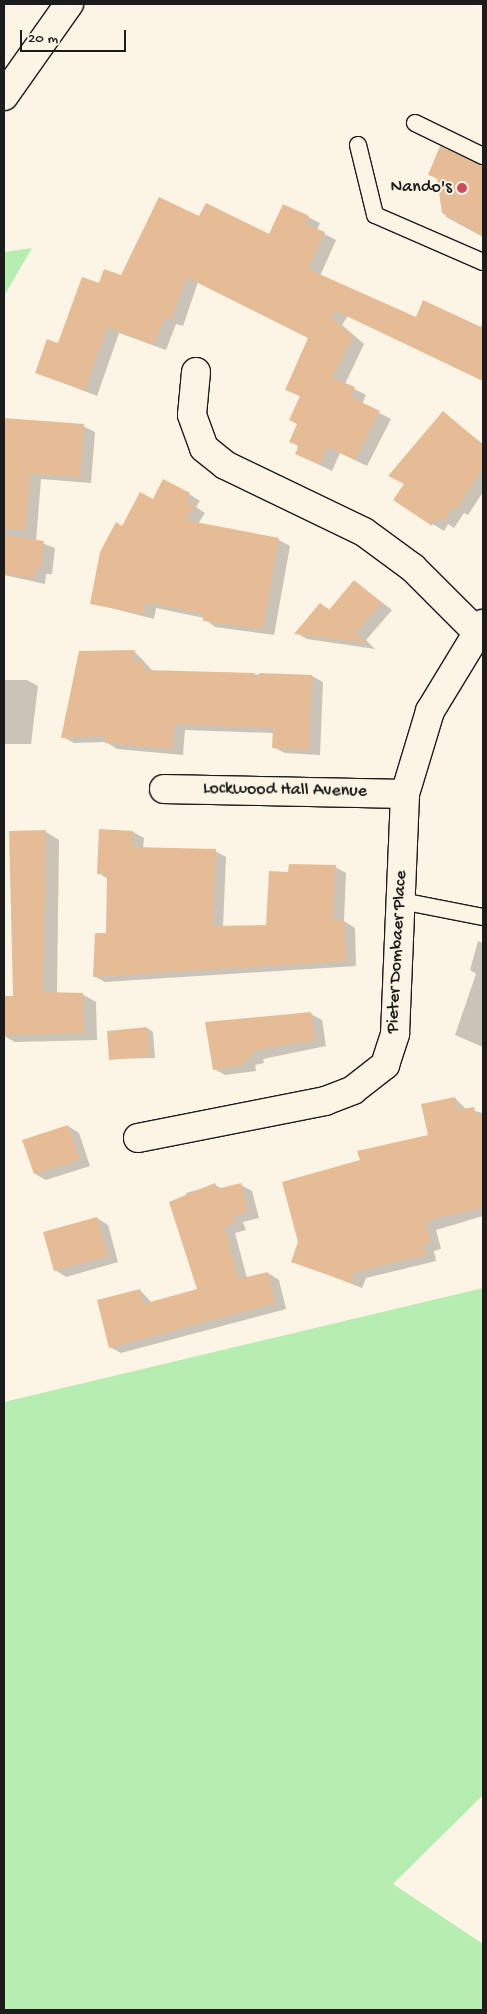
<!DOCTYPE html>
<html>
<head>
<meta charset="utf-8">
<style>
  body { margin:0 }
  #map { position:relative; width:487px; height:2014px; overflow:hidden; background:#fcf5e5; font-family:"Gochi Hand",sans-serif }
  div>[style] { position:absolute }
  [style*='--x'] { left:calc(var(--x)*1px); top:calc(var(--y)*1px); width:calc(var(--w)*1px); rotate:calc(var(--a)*1deg) }
  .green>* { inset:0; background:#b6eeb2 }
  .shadow>* { inset:0; background:#0003 }
  .building>* { inset:0; background:#e6bc96 }
  .roads { filter:drop-shadow(1px 0 #1c1c1c) drop-shadow(-1px 0 #1c1c1c) drop-shadow(0 1px #1c1c1c) drop-shadow(0 -1px #1c1c1c) }
  .service>* { height:16px; margin:-8px; padding:0 8px; transform-origin:8px; border-radius:8px; background:#fcf5e5 }
  .minor>* { height:28px; margin:-14px; padding:0 14px; transform-origin:14px; border-radius:14px; background:#fcf5e5 }
  .secondary>* { height:28px; margin:-14px; padding:0 14px; transform-origin:14px; border-radius:14px; background:#fcf5e5 }
  .dots>* { width:14px; height:14px; translate:-50% -50%; box-sizing:border-box; border:2px solid #fcf5e5; border-radius:50% }
  span { translate:-50% -50%; white-space:nowrap; text-align:center; line-height:1.15; -webkit-text-stroke:4px #fcf5e5; paint-order:stroke }
  .poi-label { font-size:18px; color:#1c1c1c }
  .right { translate:-100% -50%; text-align:right }
  .street-label { font-size:18px; color:#1c1c1c }
  .frame { position:absolute; inset:0; border:5px solid #1c1c1c; pointer-events:none }
  .scale { position:absolute; left:20px; top:30px; width:106px; height:22px; box-sizing:border-box; border:2px solid #1c1c1c; border-top:0; padding-left:6px; font-size:15px; line-height:18px; white-space:nowrap; color:#1c1c1c; -webkit-text-stroke:4px #fcf5e5; paint-order:stroke }
</style>
</head>
<body>
<div id="map">
  <div class="green">
    <i style="clip-path:polygon(32px 248px,4px 296px,4px 252px)"></i>
    <i style="clip-path:polygon(483px 1288px,483px 1795px,393px 1884px,483px 1944px,483px 2010px,4px 2010px,4px 1402px)"></i>
  </div>
  <div class="shadow">
    <i style="clip-path:polygon(440px 148px,483px 168px,483px 237px,446px 217px,439px 180px,429px 174px)"></i>
    <i style="clip-path:polygon(308px 217px,320px 223px,317px 230px,336px 240px,320px 276px,416px 318px,480px 328px,483px 323px,483px 381px,348px 316px,342px 325px,364px 344px,345px 384px,366px 395px,362px 404px,391px 419px,367px 466px,340px 453px,332px 471px,297px 454px,301px 397px,287px 389px,309px 338px,198px 282px,183px 326px,176px 324px,166px 350px,119px 333px,97px 396px,36px 372px,100px 285px,121px 276px,200px 218px,270px 236px)"></i>
    <i style="clip-path:polygon(443px 413px,483px 444px,483px 492px,468px 515px,464px 513px,454px 528px,448px 524px,444px 531px,395px 500px)"></i>
    <i style="clip-path:polygon(4px 420px,83px 426px,95px 432px,91px 483px,41px 479px,36px 541px,55px 548px,52px 574px,46px 574px,45px 584px,4px 575px)"></i>
    <i style="clip-path:polygon(189px 494px,200px 501px,196px 507px,205px 513px,198px 524px,279px 540px,290px 546px,274px 635px,215px 627px,204px 618px,156px 608px,154px 619px,91px 603px,123px 527px,153px 501px)"></i>
    <i style="clip-path:polygon(354px 581px,392px 610px,366px 640px,375px 649px,307px 639px,296px 633px,321px 604px,330px 610px)"></i>
    <i style="clip-path:polygon(80px 652px,135px 652px,154px 672px,312px 676px,323px 682px,320px 755px,285px 753px,273px 747px,274px 733px,185px 730px,183px 755px,117px 749px,106px 742px,74px 743px,63px 737px)"></i>
    <i style="clip-path:polygon(4px 680px,27px 680px,38px 686px,31px 744px,4px 744px)"></i>
    <i style="clip-path:polygon(46px 832px,59px 840px,57px 993px,82px 994px,96px 1002px,97px 1040px,15px 1042px,4px 1036px,4px 997px,14px 997px)"></i>
    <i style="clip-path:polygon(133px 832px,144px 838px,143px 849px,215px 851px,226px 857px,223px 928px,268px 927px,290px 874px,335px 867px,346px 873px,344px 921px,355px 928px,356px 966px,105px 982px,94px 976px,107px 934px,108px 879px,98px 873px)"></i>
    <i style="clip-path:polygon(478px 941px,483px 943px,483px 1047px,455px 1035px,476px 974px,470px 970px)"></i>
    <i style="clip-path:polygon(311px 1014px,322px 1020px,326px 1046px,263px 1059px,264px 1063px,255px 1065px,256px 1071px,225px 1075px,214px 1069px)"></i>
    <i style="clip-path:polygon(147px 1028px,153px 1032px,155px 1058px,111px 1059px)"></i>
    <i style="clip-path:polygon(455px 1098px,466px 1109px,483px 1113px,483px 1216px,436px 1230px,441px 1249px,434px 1251px,436px 1261px,366px 1278px,362px 1288px,293px 1261px,361px 1161px,429px 1136px)"></i>
    <i style="clip-path:polygon(68px 1126px,79px 1133px,90px 1166px,46px 1180px,35px 1174px)"></i>
    <i style="clip-path:polygon(215px 1185px,223px 1189px,241px 1185px,252px 1191px,259px 1218px,243px 1222px,246px 1230px,235px 1233px,247px 1278px,268px 1273px,279px 1280px,286px 1309px,121px 1353px,110px 1347px,140px 1290px,152px 1303px,199px 1290px,186px 1193px)"></i>
    <i style="clip-path:polygon(97px 1218px,108px 1225px,118px 1262px,66px 1277px,55px 1270px)"></i>
  </div>
  <div class="building">
    <i style="clip-path:polygon(440px 146px,483px 166px,483px 236px,442px 213px,437px 178px,428px 175px)"></i>
    <i style="clip-path:polygon(159px 197px,199px 216px,206px 203px,269px 234px,283px 204px,309px 216px,305px 224px,325px 232px,308px 269px,416px 317px,423px 300px,483px 328px,483px 381px,336px 311px,331px 318px,353px 336px,333px 378px,355px 387px,351px 397px,380px 411px,355px 460px,328px 447px,320px 465px,295px 454px,299px 446px,289px 442px,297px 424px,289px 420px,300px 396px,285px 390px,308px 338px,186px 277px,171px 320px,164px 318px,154px 345px,107px 327px,85px 391px,35px 373px,47px 339px,58px 343px,82px 277px,99px 283px,104px 269px,121px 275px)"></i>
    <i style="clip-path:polygon(443px 411px,483px 445px,483px 468px,456px 510px,453px 507px,443px 522px,436px 518px,432px 526px,393px 500px,404px 484px,388px 476px)"></i>
    <i style="clip-path:polygon(4px 418px,84px 424px,80px 477px,30px 474px,26px 530px,4px 529px)"></i>
    <i style="clip-path:polygon(163px 479px,190px 493px,186px 500px,195px 505px,185px 520px,279px 538px,263px 629px,203px 621px,203px 614px,145px 602px,143px 614px,90px 604px,100px 552px,116px 522px,122px 526px,140px 492px,153px 499px)"></i>
    <i style="clip-path:polygon(4px 535px,44px 541px,41px 569px,35px 568px,34px 578px,4px 574px)"></i>
    <i style="clip-path:polygon(354px 580px,382px 603px,355px 633px,367px 643px,294px 634px,320px 603px,329px 610px)"></i>
    <i style="clip-path:polygon(135px 650px,133px 661px,144px 661px,144px 670px,255px 673px,253px 682px,260px 673px,312px 675px,309px 750px,272px 748px,273px 728px,174px 724px,173px 749px,105px 743px,105px 736px,61px 738px,79px 651px)"></i>
    <i style="clip-path:polygon(99px 829px,133px 831px,133px 847px,216px 849px,213px 926px,266px 925px,269px 871px,288px 872px,289px 864px,336px 865px,333px 921px,344px 920px,346px 961px,93px 977px,95px 933px,106px 933px,107px 874px,97px 874px)"></i>
    <i style="clip-path:polygon(46px 830px,43px 992px,83px 993px,84px 1033px,4px 1035px,4px 996px,13px 996px,9px 831px)"></i>
    <i style="clip-path:polygon(311px 1012px,315px 1041px,269px 1047px,252px 1053px,253px 1057px,245px 1059px,245px 1065px,213px 1070px,205px 1022px)"></i>
    <i style="clip-path:polygon(147px 1027px,150px 1056px,109px 1060px,107px 1031px)"></i>
    <i style="clip-path:polygon(455px 1097px,457px 1110px,474px 1107px,476px 1115px,483px 1113px,483px 1208px,436px 1218px,426px 1223px,430px 1243px,423px 1245px,426px 1255px,355px 1272px,351px 1283px,291px 1262px,298px 1242px,282px 1182px,360px 1160px,357px 1151px,428px 1135px,421px 1104px)"></i>
    <i style="clip-path:polygon(68px 1125px,80px 1160px,34px 1174px,22px 1140px)"></i>
    <i style="clip-path:polygon(215px 1183px,217px 1189px,241px 1183px,248px 1212px,233px 1216px,235px 1224px,225px 1226px,238px 1279px,268px 1272px,275px 1303px,109px 1348px,97px 1300px,140px 1289px,143px 1304px,197px 1289px,169px 1202px)"></i>
    <i style="clip-path:polygon(97px 1217px,108px 1256px,54px 1271px,43px 1232px)"></i>
  </div>
  <div class="roads">
    <div class="service">
      <i style="--x:415;--y:123;--w:76;--a:25.9"></i>
      <i style="--x:358;--y:145;--w:72;--a:76.3"></i>
      <i style="--x:375;--y:215;--w:118;--a:23.5"></i>
      <i style="--x:401;--y:901;--w:84;--a:11"></i>
    </div>
    <div class="minor">
      <i style="--x:196;--y:372;--w:43;--a:95.3"></i>
      <i style="--x:192;--y:415;--w:35;--a:70"></i>
      <i style="--x:204;--y:448;--w:27;--a:39"></i>
      <i style="--x:225;--y:465;--w:154;--a:25.7"></i>
      <i style="--x:364;--y:532;--w:61;--a:36.3"></i>
      <i style="--x:413;--y:568;--w:91;--a:45"></i>
      <i style="--x:164;--y:789;--w:241;--a:1.2"></i>
      <i style="--x:138;--y:1138;--w:191;--a:-11.2"></i>
      <i style="--x:325;--y:1101;--w:30;--a:-21"></i>
      <i style="--x:353;--y:1090;--w:41;--a:-38"></i>
      <i style="--x:385;--y:1065;--w:33;--a:-72"></i>
      <i style="--x:395;--y:1034;--w:240;--a:-87.6"></i>
      <i style="--x:405;--y:794;--w:87;--a:-73.2"></i>
      <i style="--x:430;--y:711;--w:102;--a:-58.7"></i>
    </div>
    <div class="secondary">
      <i style="--x:4;--y:96;--w:113;--a:-54.8"></i>
    </div>
  </div>
  <div class="dots">
    <i style="left:462px;top:188px;background:#d1495b"></i>
  </div>
  <div class="poi-label">
    <span class="right" style="left:452px;top:188px">Nando's</span>
  </div>
  <div class="street-label">
    <span style="left:285px;top:791px;rotate:1deg">Lockwood Hall Avenue</span>
    <span style="left:398px;top:952px;rotate:-87deg">Pieter Dombaer Place</span>
  </div>
  <div class="frame"></div>
  <div class="scale">20 m</div>
</div>
</body>
</html>
